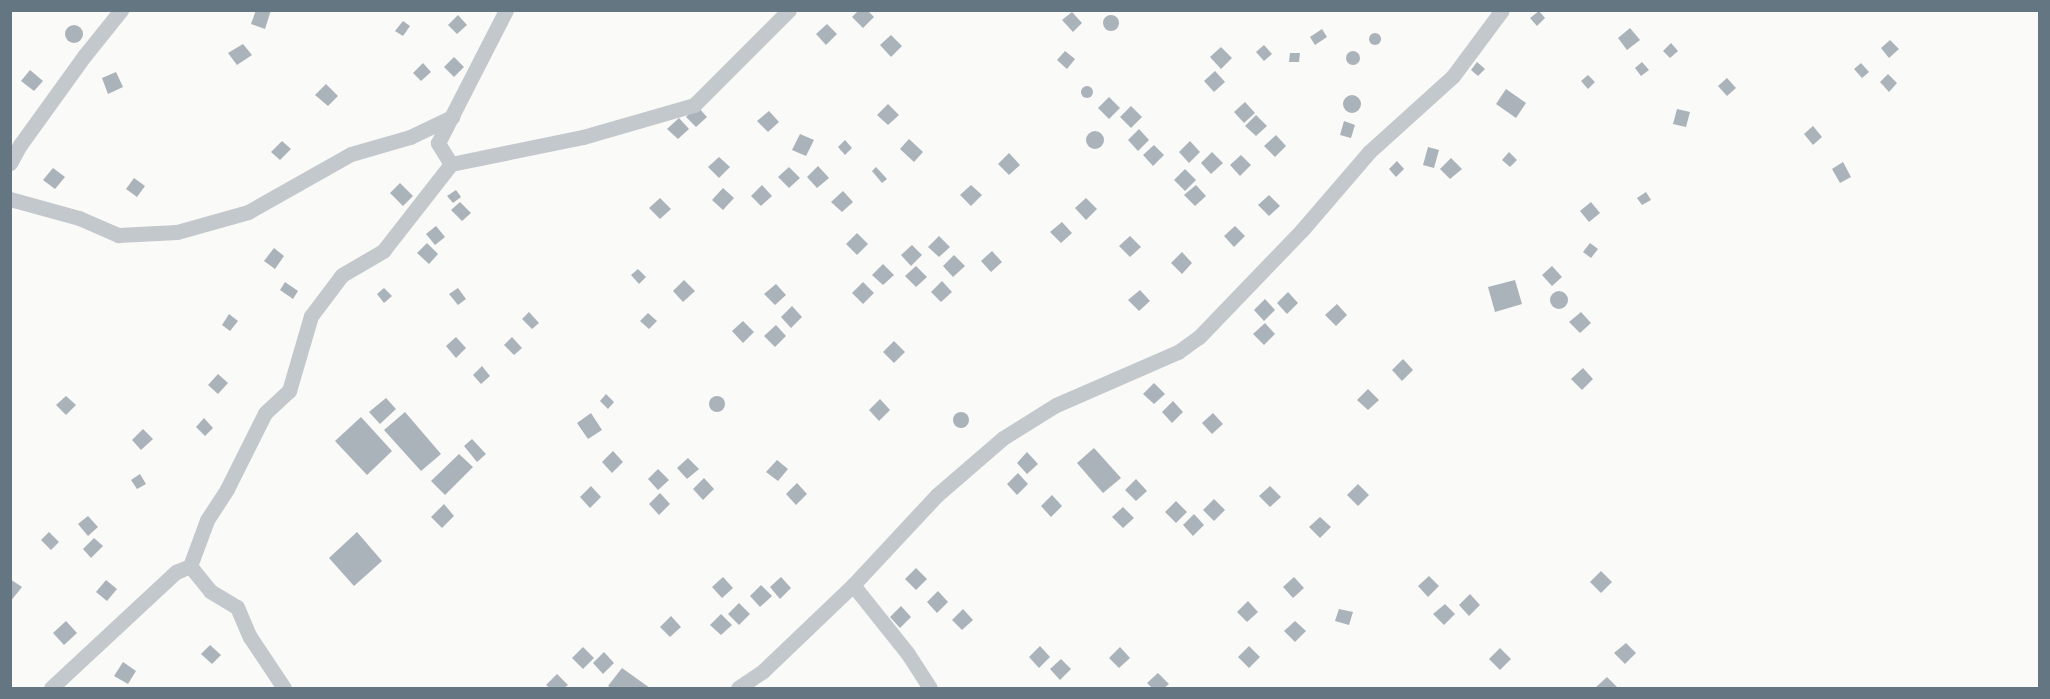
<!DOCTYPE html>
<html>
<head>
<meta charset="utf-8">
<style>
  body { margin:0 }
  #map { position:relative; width:2050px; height:699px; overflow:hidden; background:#fafaf8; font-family:Helvetica,sans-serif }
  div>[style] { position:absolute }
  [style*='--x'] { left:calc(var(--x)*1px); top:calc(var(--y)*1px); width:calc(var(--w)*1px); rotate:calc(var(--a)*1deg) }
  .building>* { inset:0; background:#aab3b9 }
  .round { border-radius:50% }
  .street>* { height:15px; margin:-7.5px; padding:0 7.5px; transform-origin:7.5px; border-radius:7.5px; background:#c3c8cc }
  span { translate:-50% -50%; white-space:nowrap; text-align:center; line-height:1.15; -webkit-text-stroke:6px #fff; paint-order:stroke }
  .frame { position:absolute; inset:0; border:12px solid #657683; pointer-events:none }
</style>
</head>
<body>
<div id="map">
  <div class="building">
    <i style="clip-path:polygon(256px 10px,271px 10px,265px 29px,251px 24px)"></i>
    <i style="clip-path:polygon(859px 10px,867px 10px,874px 17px,863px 28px,852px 17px)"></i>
    <i style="clip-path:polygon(1539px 11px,1545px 18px,1537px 26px,1530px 18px)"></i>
    <i style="clip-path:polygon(1072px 12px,1082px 23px,1073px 32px,1062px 20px)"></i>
    <i class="round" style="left:1103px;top:15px;width:16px;height:16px"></i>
    <i style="clip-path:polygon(458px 15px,467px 25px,457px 34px,448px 25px)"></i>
    <i style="clip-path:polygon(403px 21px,410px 26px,403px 36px,395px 31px)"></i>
    <i style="clip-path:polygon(827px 24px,837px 34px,826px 45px,816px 34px)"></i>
    <i class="round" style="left:65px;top:25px;width:18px;height:18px"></i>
    <i style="clip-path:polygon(1630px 28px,1640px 40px,1627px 50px,1618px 38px)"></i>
    <i style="clip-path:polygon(1322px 29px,1327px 37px,1315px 45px,1310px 37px)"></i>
    <i class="round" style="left:1369px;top:33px;width:12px;height:12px"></i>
    <i style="clip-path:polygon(891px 35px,902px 46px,891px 57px,880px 45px)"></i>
    <i style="clip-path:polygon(1890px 40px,1899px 49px,1889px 58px,1881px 48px)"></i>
    <i style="clip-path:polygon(1671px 43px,1678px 51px,1670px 58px,1663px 51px)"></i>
    <i style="clip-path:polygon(243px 44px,252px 55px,237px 65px,228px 53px)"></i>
    <i style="clip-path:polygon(1264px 45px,1272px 54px,1264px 61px,1256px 52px)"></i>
    <i style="clip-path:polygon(1221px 47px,1232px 58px,1221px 69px,1210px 57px)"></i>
    <i class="round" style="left:1346px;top:51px;width:14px;height:14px"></i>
    <i style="clip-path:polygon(1065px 51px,1075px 59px,1067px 69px,1057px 60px)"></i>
    <i style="clip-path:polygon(1290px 53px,1300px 53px,1299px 62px,1289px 62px)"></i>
    <i style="clip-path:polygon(454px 57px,464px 67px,454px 77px,444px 67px)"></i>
    <i style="clip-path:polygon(1477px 62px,1485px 69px,1478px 76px,1471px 70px)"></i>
    <i style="clip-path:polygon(1642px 62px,1649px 70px,1641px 76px,1635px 68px)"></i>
    <i style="clip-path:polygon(423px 63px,431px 72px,421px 81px,413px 73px)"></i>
    <i style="clip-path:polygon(1861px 63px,1869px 72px,1862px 78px,1854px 69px)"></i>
    <i style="clip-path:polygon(30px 70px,43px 81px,34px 91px,21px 81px)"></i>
    <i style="clip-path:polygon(1215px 71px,1225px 82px,1214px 92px,1204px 81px)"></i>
    <i style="clip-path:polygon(116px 72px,123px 87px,108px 94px,102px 78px)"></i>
    <i style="clip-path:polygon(1888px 74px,1897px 83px,1889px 92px,1880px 82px)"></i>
    <i style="clip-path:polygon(1588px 75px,1595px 82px,1588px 89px,1581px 81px)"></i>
    <i style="clip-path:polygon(1727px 78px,1736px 88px,1727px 96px,1718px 86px)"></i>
    <i style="clip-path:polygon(326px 84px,338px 96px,328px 106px,315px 95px)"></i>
    <i class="round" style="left:1081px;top:86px;width:12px;height:12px"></i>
    <i style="clip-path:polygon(1506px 89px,1526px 103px,1516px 118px,1496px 104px)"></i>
    <i class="round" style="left:1343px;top:95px;width:18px;height:18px"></i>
    <i style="clip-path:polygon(1109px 97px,1120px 108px,1109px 119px,1098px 108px)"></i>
    <i style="clip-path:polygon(1245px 102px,1255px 113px,1244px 123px,1234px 112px)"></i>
    <i style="clip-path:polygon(888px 104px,899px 115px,888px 125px,877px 115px)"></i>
    <i style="clip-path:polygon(697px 106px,707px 117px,696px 127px,686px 117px)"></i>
    <i style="clip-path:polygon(1131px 106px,1142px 117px,1131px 128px,1120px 117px)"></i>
    <i style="clip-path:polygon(1677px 109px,1690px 112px,1686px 127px,1673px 124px)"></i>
    <i style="clip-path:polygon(769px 111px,779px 122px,768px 132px,757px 121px)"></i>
    <i style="clip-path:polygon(1256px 115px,1267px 126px,1256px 136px,1245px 126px)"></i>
    <i style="clip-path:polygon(679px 118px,689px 129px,678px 139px,667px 129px)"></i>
    <i style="clip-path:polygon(1344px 121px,1355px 125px,1351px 138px,1340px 135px)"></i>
    <i style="clip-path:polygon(1813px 126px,1822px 137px,1813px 145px,1804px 134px)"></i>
    <i style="clip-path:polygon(1139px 129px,1149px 140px,1138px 151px,1128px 140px)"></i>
    <i class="round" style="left:1086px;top:131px;width:18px;height:18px"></i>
    <i style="clip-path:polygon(800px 134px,814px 140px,806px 156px,792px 150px)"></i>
    <i style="clip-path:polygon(1276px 135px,1286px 146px,1275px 157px,1264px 146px)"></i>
    <i style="clip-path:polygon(909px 139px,923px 152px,914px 162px,900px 149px)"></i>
    <i style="clip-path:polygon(845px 140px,852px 148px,845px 155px,838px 147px)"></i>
    <i style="clip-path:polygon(282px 141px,291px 149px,280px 160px,271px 152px)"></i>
    <i style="clip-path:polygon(1190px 141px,1200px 152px,1189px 163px,1179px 152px)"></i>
    <i style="clip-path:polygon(1154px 145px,1164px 155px,1153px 166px,1143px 155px)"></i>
    <i style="clip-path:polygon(1428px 147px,1439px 150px,1434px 168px,1423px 165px)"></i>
    <i style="clip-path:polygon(1212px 152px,1223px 163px,1211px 174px,1201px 163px)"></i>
    <i style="clip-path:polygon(1509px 152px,1517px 160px,1510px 167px,1502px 160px)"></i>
    <i style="clip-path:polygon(1009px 153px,1020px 165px,1009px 175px,998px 164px)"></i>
    <i style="clip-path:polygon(1241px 155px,1251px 165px,1240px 176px,1230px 165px)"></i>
    <i style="clip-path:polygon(719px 157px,730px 167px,719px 178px,708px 167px)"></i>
    <i style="clip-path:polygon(1451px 158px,1462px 169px,1450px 179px,1440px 169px)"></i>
    <i style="clip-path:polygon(1397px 161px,1404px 169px,1396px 177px,1389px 169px)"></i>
    <i style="clip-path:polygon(1843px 162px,1851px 177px,1840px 183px,1832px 169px)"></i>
    <i style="clip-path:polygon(818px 166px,829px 178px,817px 188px,807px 177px)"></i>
    <i style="clip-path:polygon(789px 167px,800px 178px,789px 188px,778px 177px)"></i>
    <i style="clip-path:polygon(876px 167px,887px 179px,882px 183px,872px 171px)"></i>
    <i style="clip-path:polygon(53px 168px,65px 177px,55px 189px,43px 180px)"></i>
    <i style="clip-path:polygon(1185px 169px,1196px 180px,1185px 191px,1174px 180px)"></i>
    <i style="clip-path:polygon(134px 178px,145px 186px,137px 197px,126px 189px)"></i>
    <i style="clip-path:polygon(400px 183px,413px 196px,403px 206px,390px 193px)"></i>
    <i style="clip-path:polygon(762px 185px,772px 196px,761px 206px,751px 196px)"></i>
    <i style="clip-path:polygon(971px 185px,982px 195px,971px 206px,960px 195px)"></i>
    <i style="clip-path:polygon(1196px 185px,1206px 196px,1195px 206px,1184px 195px)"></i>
    <i style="clip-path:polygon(723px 188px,734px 198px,723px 210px,712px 200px)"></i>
    <i style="clip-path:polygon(456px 190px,461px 197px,453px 203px,447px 196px)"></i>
    <i style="clip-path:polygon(843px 191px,853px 202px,842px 212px,831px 202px)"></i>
    <i style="clip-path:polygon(1646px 192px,1651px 200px,1642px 205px,1637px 198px)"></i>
    <i style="clip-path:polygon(1269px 195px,1280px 206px,1269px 216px,1258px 205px)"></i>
    <i style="clip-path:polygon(660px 198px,671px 209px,660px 219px,649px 208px)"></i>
    <i style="clip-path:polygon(1086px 198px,1097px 209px,1086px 220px,1075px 208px)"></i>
    <i style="clip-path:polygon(460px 202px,471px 213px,462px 221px,451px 210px)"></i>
    <i style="clip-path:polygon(1591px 202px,1600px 213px,1589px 222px,1580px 211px)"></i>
    <i style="clip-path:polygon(1062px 222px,1072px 233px,1061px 243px,1050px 232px)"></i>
    <i style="clip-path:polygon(436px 226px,445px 237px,435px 245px,426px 234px)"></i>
    <i style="clip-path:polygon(1235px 226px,1245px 236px,1234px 247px,1224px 236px)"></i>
    <i style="clip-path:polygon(857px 233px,868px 244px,857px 255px,846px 244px)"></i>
    <i style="clip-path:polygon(939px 236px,950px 247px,939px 257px,928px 247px)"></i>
    <i style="clip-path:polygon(1130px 236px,1141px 247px,1130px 257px,1119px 246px)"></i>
    <i style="clip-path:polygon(427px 243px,438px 254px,429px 264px,417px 253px)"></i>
    <i style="clip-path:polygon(1590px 243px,1598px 249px,1591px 258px,1583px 252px)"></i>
    <i style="clip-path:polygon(912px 245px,922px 255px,911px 266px,901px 255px)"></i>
    <i style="clip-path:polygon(274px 248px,284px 256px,275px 269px,264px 261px)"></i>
    <i style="clip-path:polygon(992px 251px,1002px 262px,991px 272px,981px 261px)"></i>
    <i style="clip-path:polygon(1182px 252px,1192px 263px,1182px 274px,1171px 263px)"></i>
    <i style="clip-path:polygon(954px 255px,965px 266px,953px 277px,943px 266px)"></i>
    <i style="clip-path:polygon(883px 264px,894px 275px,883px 285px,872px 275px)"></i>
    <i style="clip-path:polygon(916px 266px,927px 277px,916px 287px,905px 276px)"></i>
    <i style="clip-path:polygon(1552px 266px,1562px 277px,1552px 286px,1542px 275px)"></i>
    <i style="clip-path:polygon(638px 269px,646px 277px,639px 284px,631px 275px)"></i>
    <i style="clip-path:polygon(684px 280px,695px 291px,683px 302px,673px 291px)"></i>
    <i style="clip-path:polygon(1515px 280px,1522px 304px,1495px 312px,1488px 287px)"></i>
    <i style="clip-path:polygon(942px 281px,952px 292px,941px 302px,931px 292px)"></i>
    <i style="clip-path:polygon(285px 282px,298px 291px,293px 299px,280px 290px)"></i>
    <i style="clip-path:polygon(863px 282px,874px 293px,863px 304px,852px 293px)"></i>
    <i style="clip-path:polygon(776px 284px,786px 295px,775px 305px,764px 294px)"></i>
    <i style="clip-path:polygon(384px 288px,392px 296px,384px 303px,377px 294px)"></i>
    <i style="clip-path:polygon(458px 288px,466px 299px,458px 305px,449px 294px)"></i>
    <i style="clip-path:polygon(1140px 290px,1150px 301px,1139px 311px,1128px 300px)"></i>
    <i class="round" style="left:1550px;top:291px;width:18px;height:18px"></i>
    <i style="clip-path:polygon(1288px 292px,1298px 303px,1287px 314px,1277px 303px)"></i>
    <i style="clip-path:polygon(1265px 299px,1275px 310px,1264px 321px,1254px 310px)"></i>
    <i style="clip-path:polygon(1337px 304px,1347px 315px,1336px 326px,1325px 315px)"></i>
    <i style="clip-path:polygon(792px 306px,802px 317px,791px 328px,781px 317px)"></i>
    <i style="clip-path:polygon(529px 312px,539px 323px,532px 329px,522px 319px)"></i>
    <i style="clip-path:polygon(1581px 312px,1591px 323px,1580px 333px,1569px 322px)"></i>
    <i style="clip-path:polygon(648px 313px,657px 321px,649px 329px,640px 321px)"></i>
    <i style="clip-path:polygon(229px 314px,238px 321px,230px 331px,222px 325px)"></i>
    <i style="clip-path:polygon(743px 321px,754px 332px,743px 343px,732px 331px)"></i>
    <i style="clip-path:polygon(1265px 323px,1275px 334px,1264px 345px,1253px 334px)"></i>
    <i style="clip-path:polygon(776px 325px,786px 336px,775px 347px,764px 336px)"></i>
    <i style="clip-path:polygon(456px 337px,466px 348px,456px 358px,446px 346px)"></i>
    <i style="clip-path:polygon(512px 337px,522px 348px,514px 355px,504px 345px)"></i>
    <i style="clip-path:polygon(894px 341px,905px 352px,894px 363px,883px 352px)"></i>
    <i style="clip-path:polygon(1403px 359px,1413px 370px,1402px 381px,1392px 370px)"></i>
    <i style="clip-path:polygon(482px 366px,490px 376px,481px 384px,473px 375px)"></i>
    <i style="clip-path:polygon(1583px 368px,1593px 379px,1582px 390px,1571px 379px)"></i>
    <i style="clip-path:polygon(218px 374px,228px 383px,218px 394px,208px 385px)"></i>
    <i style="clip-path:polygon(1154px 383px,1165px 394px,1154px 404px,1143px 394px)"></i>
    <i style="clip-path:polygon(1368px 389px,1379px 400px,1368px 410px,1357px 400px)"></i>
    <i style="clip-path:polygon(606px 394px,614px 402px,608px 409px,600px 401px)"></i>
    <i class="round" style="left:709px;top:396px;width:16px;height:16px"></i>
    <i style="clip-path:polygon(66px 396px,76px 405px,66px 415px,56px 405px)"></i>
    <i style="clip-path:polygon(386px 398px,396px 409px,380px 424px,369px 412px)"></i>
    <i style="clip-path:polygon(880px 399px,890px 410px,879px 421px,869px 410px)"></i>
    <i style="clip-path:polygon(1173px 401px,1183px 412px,1172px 423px,1162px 412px)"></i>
    <i style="clip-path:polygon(405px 412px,441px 454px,421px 471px,384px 430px)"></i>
    <i class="round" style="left:953px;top:412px;width:16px;height:16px"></i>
    <i style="clip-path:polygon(591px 413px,602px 430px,588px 439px,577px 423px)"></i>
    <i style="clip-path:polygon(1213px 413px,1223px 424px,1212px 434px,1202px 423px)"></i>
    <i style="clip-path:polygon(361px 417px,392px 451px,367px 475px,335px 441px)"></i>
    <i style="clip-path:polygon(204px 418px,213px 428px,205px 436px,196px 427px)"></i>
    <i style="clip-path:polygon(143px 429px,153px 439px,141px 450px,132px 440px)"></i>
    <i style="clip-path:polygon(472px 439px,486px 454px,477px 462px,464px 446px)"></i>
    <i style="clip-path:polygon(1094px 448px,1121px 478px,1103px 493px,1077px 463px)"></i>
    <i style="clip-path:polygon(613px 451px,623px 462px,612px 473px,602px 462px)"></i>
    <i style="clip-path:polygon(1027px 452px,1038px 464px,1027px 474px,1017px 463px)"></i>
    <i style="clip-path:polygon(459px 454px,473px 467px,445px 495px,431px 481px)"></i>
    <i style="clip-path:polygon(688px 458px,699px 469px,687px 479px,677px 468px)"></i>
    <i style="clip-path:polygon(777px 460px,788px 469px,778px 481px,766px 472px)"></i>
    <i style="clip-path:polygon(658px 469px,669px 480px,658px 490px,648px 479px)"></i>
    <i style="clip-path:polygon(1018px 473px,1028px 484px,1017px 495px,1007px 484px)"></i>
    <i style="clip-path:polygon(140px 474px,146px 484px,137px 489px,131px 480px)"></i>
    <i style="clip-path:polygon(704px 478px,714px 489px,703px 500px,693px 489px)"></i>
    <i style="clip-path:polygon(1136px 479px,1147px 491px,1136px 501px,1125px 490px)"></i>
    <i style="clip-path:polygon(797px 483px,807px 494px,796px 505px,786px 494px)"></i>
    <i style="clip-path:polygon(1358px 484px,1369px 495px,1358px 506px,1347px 495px)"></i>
    <i style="clip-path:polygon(591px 486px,601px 497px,590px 508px,580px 497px)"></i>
    <i style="clip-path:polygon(1270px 486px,1281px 497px,1270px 507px,1259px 496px)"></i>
    <i style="clip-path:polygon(660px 493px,670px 504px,659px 515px,649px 504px)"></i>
    <i style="clip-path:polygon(1052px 495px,1062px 506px,1051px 517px,1041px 506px)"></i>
    <i style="clip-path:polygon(1214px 499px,1225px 510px,1214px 521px,1203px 510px)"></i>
    <i style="clip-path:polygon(1176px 501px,1187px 512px,1176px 523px,1165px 512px)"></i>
    <i style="clip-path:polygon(444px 504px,454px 516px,442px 528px,431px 517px)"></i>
    <i style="clip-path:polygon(1123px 507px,1134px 518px,1123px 528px,1112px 517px)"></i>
    <i style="clip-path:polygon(1194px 514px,1204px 525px,1193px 536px,1183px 525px)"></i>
    <i style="clip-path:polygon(88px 516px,98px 527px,88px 536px,78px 524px)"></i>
    <i style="clip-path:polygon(1320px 517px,1331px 527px,1320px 538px,1309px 527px)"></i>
    <i style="clip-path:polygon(49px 532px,59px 542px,51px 550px,41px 540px)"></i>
    <i style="clip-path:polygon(357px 532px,382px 561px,354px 586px,329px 558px)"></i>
    <i style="clip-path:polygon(94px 538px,103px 546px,91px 558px,83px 549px)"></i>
    <i style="clip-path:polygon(916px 568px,927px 579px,916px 590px,905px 579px)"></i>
    <i style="clip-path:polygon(1601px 571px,1612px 582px,1601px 593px,1590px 582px)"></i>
    <i style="clip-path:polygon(1429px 576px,1439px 586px,1428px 597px,1418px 586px)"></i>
    <i style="clip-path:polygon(723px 577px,733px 588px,722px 598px,712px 587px)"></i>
    <i style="clip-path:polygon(781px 577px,791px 588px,780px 599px,770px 587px)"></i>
    <i style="clip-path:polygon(1294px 577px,1304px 588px,1293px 598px,1283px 587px)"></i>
    <i style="clip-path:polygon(10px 579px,22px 587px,10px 602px)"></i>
    <i style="clip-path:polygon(106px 580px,117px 589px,107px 601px,96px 592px)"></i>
    <i style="clip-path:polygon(761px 585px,772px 596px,760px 607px,750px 596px)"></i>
    <i style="clip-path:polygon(938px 591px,948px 602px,937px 613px,927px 602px)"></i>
    <i style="clip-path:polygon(1470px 594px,1480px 605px,1469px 616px,1459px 605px)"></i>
    <i style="clip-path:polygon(1248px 601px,1258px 612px,1247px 622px,1237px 612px)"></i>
    <i style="clip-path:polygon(739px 603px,750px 614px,739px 625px,728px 614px)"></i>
    <i style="clip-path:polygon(1445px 604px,1455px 614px,1444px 625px,1433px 614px)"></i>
    <i style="clip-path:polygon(901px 606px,911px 617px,900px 628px,890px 617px)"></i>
    <i style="clip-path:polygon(963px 609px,973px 620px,962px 630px,952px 620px)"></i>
    <i style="clip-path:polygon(1339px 609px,1353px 612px,1349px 625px,1335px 621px)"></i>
    <i style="clip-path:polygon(721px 614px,732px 625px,721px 635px,710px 625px)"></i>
    <i style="clip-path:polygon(671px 616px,681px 627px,670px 637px,660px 627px)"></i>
    <i style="clip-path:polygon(66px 621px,77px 633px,64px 645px,53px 633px)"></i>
    <i style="clip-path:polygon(1295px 621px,1306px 631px,1295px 642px,1284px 631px)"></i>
    <i style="clip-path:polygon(1626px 643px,1636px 653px,1625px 664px,1614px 653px)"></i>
    <i style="clip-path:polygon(210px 645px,221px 655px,212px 664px,201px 654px)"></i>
    <i style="clip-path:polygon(1040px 646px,1050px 657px,1039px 668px,1029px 657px)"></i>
    <i style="clip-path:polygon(1249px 646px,1260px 657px,1249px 668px,1238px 657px)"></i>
    <i style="clip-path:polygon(583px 647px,594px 658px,583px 669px,572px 658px)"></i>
    <i style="clip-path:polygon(1120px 647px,1130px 658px,1119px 668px,1109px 658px)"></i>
    <i style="clip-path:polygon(1500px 648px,1511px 659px,1500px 670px,1489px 659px)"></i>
    <i style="clip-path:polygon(604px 652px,614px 663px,603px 674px,593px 663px)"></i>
    <i style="clip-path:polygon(1061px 659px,1071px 669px,1060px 680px,1050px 669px)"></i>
    <i style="clip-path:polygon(123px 662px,136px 671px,128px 684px,114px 676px)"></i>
    <i style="clip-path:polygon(622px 668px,650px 688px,611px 688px,608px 686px)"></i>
    <i style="clip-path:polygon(1158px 673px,1169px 684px,1164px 688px,1152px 688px,1147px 683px)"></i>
    <i style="clip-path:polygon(557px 674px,568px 685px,564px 688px,550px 688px,546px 685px)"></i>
    <i style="clip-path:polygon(1607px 677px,1618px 688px,1595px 688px)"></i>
  </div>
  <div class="street">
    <i style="--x:10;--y:163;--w:21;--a:-61"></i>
    <i style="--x:20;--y:145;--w:111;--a:-54.2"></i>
    <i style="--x:85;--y:55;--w:58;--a:-51.3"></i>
    <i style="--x:451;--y:164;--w:135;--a:-11.6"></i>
    <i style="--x:583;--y:137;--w:116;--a:-16.1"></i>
    <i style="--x:694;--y:105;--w:134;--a:-45"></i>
    <i style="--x:10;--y:199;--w:72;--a:15.4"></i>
    <i style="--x:79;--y:218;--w:43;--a:23.6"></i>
    <i style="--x:118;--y:235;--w:59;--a:-2.9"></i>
    <i style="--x:177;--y:232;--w:74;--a:-15.7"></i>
    <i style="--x:248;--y:212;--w:118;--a:-29.4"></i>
    <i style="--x:351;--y:154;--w:61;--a:-16.1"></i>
    <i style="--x:410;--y:137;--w:47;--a:-25.5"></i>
    <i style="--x:190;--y:566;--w:32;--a:51"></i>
    <i style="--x:210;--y:591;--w:31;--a:31"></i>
    <i style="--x:237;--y:607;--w:33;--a:67"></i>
    <i style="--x:250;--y:637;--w:61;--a:56.3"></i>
    <i style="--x:853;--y:585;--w:88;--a:51.4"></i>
    <i style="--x:908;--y:654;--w:40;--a:57.1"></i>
    <i style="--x:51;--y:688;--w:171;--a:-42.9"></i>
    <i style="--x:176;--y:572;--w:15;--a:-23"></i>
    <i style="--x:190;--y:566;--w:49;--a:-69.7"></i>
    <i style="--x:207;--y:520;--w:37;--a:-57"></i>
    <i style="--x:227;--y:489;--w:85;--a:-63.4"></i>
    <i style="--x:265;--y:413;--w:33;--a:-43"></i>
    <i style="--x:289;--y:391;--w:78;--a:-73.7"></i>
    <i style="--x:311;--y:316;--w:51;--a:-52.9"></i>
    <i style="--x:342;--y:275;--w:48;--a:-30.3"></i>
    <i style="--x:383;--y:251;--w:110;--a:-52"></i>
    <i style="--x:451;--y:164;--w:25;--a:-122"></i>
    <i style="--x:438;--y:143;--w:149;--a:-62.9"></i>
    <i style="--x:738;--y:688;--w:30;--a:-34"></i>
    <i style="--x:763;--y:671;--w:124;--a:-43.7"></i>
    <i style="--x:853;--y:585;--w:123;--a:-47"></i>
    <i style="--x:937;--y:495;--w:87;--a:-40.8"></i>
    <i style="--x:1003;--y:438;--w:62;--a:-31.9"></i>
    <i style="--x:1056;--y:405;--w:133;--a:-23.5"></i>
    <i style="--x:1178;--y:352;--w:26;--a:-36"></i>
    <i style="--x:1199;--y:337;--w:149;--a:-46.1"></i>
    <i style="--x:1302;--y:230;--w:103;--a:-49.3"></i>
    <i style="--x:1369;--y:152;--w:113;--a:-42.1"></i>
    <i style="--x:1453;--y:76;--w:82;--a:-53.4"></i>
  </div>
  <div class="frame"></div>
</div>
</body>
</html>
